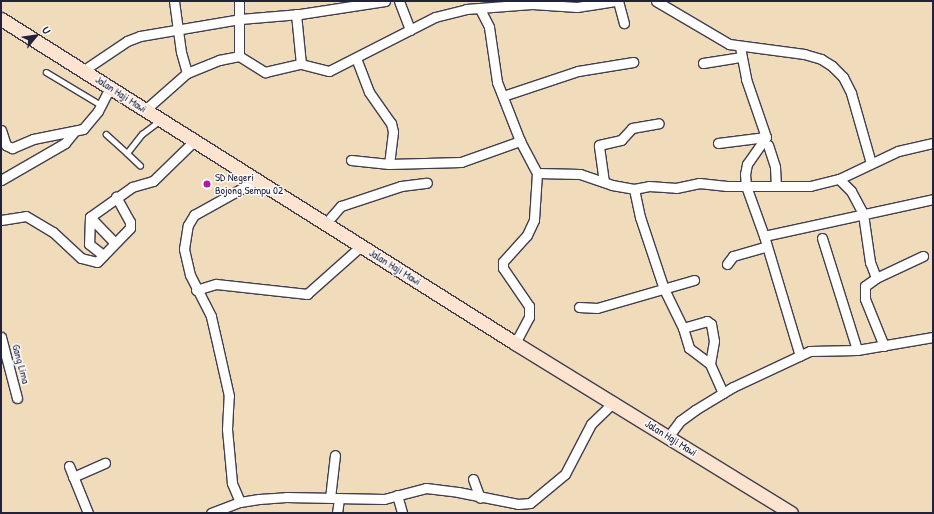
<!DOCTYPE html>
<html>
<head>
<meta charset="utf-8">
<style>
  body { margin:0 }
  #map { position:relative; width:934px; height:514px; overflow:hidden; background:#f0dcbb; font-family:"Patrick Hand",sans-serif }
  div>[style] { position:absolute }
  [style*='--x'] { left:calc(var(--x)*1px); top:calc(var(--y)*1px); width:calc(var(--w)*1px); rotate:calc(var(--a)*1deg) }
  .roads { filter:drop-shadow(1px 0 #413e4e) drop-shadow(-1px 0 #413e4e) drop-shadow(0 1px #413e4e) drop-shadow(0 -1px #413e4e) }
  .lane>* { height:4.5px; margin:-2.25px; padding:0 2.25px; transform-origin:2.25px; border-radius:2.25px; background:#fff }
  .street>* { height:9px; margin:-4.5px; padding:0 4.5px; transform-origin:4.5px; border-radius:4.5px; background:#fff }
  .secondary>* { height:13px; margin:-6.5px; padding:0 6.5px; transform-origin:6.5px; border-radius:6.5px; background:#fde4d1 }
  .dots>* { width:11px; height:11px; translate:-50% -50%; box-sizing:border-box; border:2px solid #fff; border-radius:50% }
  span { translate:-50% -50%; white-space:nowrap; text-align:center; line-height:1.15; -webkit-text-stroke:3px #fff; paint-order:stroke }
  .street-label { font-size:11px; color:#22223b }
  .poi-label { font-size:11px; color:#22223b }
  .left { translate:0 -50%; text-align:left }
  .frame { position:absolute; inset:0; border:2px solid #22223b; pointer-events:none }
  .north { position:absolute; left:16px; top:16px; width:40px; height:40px; -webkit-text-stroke:3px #fff; paint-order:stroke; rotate:61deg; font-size:11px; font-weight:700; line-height:16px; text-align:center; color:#22223b }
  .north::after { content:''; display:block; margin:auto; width:14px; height:18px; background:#22223b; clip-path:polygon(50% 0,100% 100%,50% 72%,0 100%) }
</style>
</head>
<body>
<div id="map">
  <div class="roads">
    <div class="lane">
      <i style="--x:46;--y:72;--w:64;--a:31"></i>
      <i style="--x:106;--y:134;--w:28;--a:42"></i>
      <i style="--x:127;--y:153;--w:24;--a:-52"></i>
      <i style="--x:142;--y:134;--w:21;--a:-37"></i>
      <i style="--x:127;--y:153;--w:18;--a:43"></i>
    </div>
    <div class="street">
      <i style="--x:174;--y:1;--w:51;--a:82.2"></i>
      <i style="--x:181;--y:52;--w:22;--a:74"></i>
      <i style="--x:239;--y:1;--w:55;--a:90"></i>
      <i style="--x:239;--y:56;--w:31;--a:32"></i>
      <i style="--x:265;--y:72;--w:37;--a:-13"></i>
      <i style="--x:301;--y:64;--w:29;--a:14"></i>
      <i style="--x:329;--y:71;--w:119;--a:-27"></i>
      <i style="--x:435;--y:17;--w:32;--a:-14"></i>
      <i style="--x:466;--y:9;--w:66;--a:-4.3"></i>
      <i style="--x:532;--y:4;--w:45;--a:3.8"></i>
      <i style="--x:577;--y:7;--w:37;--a:-9"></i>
      <i style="--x:399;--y:1;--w:31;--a:69"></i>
      <i style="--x:618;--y:1;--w:23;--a:75"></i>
      <i style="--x:656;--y:1;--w:85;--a:30.5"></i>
      <i style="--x:729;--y:44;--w:76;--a:7.6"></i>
      <i style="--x:804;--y:54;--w:18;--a:16"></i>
      <i style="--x:821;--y:59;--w:13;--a:32"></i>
      <i style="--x:832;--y:66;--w:16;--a:45"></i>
      <i style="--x:843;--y:77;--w:18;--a:63"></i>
      <i style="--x:851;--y:93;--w:73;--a:74.1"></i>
      <i style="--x:480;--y:9;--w:20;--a:63"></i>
      <i style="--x:489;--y:27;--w:56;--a:81.7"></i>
      <i style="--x:497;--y:82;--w:63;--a:68.7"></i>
      <i style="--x:520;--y:141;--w:36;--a:62"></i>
      <i style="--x:537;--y:173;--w:47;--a:93.7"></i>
      <i style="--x:534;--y:220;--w:17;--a:115"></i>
      <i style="--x:527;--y:235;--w:36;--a:132"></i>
      <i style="--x:503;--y:262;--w:6;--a:90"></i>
      <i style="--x:503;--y:268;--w:46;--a:55.6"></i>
      <i style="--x:529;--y:306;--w:11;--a:90"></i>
      <i style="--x:529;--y:317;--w:30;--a:118"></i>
      <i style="--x:296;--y:14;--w:50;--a:84.3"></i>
      <i style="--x:740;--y:47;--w:33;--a:79"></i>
      <i style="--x:746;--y:79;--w:61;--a:71"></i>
      <i style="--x:766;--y:137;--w:33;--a:125"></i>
      <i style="--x:747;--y:164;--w:10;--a:101"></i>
      <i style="--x:745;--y:174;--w:12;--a:85"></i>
      <i style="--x:746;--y:186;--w:53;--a:70.2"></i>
      <i style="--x:764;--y:236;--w:125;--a:73.3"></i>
      <i style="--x:356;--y:58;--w:36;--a:69"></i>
      <i style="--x:369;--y:92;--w:38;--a:55"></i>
      <i style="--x:391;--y:123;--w:9;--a:77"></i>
      <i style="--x:393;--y:132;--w:32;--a:97"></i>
      <i style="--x:703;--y:63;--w:39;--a:-9"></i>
      <i style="--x:84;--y:70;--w:52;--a:-34"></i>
      <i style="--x:127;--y:41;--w:14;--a:-21"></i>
      <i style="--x:140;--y:36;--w:101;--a:-9.6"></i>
      <i style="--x:240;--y:19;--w:60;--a:-4.8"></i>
      <i style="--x:300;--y:14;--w:86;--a:-8.7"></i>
      <i style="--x:503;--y:96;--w:79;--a:-18.4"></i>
      <i style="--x:578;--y:71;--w:56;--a:-9.3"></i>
      <i style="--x:145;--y:110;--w:56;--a:-41.4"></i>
      <i style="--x:187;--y:73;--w:35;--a:-22"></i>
      <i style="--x:219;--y:60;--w:20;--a:-11"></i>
      <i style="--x:1;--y:130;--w:16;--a:72"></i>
      <i style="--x:6;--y:145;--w:7;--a:27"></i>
      <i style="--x:12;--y:148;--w:23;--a:-23"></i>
      <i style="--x:33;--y:139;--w:51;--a:-11.3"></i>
      <i style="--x:83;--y:129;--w:23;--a:-50"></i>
      <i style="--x:98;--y:111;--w:27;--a:-63"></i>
      <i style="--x:718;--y:143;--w:48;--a:-7.1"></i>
      <i style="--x:768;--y:145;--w:23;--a:72"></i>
      <i style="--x:775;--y:167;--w:19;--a:87"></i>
      <i style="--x:351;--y:160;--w:38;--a:6"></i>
      <i style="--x:389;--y:164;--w:72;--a:-1.6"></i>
      <i style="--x:461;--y:162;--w:63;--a:-19.6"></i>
      <i style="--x:537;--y:173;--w:43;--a:1.3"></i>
      <i style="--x:580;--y:174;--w:34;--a:19"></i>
      <i style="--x:612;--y:185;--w:22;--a:10"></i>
      <i style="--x:634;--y:189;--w:15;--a:-11"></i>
      <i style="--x:649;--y:186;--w:27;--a:4"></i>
      <i style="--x:676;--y:188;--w:24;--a:-12"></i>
      <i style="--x:699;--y:183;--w:28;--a:6"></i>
      <i style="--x:727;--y:186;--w:83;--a:0"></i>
      <i style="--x:810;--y:186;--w:30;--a:-14"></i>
      <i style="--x:839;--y:179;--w:65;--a:-25.4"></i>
      <i style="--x:898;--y:151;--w:36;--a:-13"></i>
      <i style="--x:839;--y:179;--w:17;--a:45"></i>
      <i style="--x:851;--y:191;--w:26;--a:62"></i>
      <i style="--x:863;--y:214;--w:49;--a:81.7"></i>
      <i style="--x:870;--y:262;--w:17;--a:69"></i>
      <i style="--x:1;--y:180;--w:74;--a:-30"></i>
      <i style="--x:65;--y:143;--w:14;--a:-51"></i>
      <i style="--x:604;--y:182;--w:37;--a:-98"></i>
      <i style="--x:599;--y:145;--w:23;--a:-13"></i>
      <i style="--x:621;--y:140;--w:16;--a:-47"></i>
      <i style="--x:632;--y:128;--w:27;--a:-10"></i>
      <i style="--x:634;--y:189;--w:29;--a:78"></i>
      <i style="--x:640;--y:217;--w:76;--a:71.6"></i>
      <i style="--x:664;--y:289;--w:43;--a:64"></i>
      <i style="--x:683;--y:328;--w:21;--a:73"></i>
      <i style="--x:689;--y:348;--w:26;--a:37"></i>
      <i style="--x:710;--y:364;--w:32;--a:66"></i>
      <i style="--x:90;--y:217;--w:27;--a:92"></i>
      <i style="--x:89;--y:244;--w:18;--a:38"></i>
      <i style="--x:1;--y:220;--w:25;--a:-9"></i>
      <i style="--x:26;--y:216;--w:31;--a:31"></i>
      <i style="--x:53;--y:232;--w:38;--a:43"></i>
      <i style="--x:81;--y:258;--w:16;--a:14"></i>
      <i style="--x:97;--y:262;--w:47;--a:-45.9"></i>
      <i style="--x:130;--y:228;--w:6;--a:-90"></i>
      <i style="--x:130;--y:222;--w:29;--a:-119"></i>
      <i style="--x:326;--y:223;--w:23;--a:-49"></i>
      <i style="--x:341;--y:206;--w:63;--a:-18.4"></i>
      <i style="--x:401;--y:186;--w:26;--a:-7"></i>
      <i style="--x:764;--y:236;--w:173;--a:-12.3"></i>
      <i style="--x:822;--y:238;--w:117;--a:72.6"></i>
      <i style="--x:115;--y:243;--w:36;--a:-134"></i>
      <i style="--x:90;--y:217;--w:52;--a:-35.5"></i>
      <i style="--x:132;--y:187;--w:22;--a:-16"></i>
      <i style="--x:153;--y:181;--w:57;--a:-44.3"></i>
      <i style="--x:727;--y:264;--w:10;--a:-53"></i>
      <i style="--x:733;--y:256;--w:35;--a:-16"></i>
      <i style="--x:196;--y:290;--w:21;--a:-17"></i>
      <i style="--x:216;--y:284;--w:92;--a:6.3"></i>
      <i style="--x:307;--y:294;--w:74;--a:-41.7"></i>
      <i style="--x:579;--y:307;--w:18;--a:3"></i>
      <i style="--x:597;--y:308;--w:101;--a:-16.1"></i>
      <i style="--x:683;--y:328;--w:25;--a:-16"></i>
      <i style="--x:707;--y:321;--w:5;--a:37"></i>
      <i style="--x:711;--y:324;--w:17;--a:80"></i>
      <i style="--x:714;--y:341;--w:23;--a:100"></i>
      <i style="--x:1;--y:337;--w:63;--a:75.3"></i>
      <i style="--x:884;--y:346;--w:51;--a:-112"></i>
      <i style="--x:865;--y:299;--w:13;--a:-90"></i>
      <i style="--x:865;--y:286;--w:14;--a:-36"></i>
      <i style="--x:876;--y:278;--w:52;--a:-25.1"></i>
      <i style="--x:668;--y:437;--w:20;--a:-53"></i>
      <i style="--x:680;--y:421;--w:19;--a:-36"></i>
      <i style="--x:695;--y:410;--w:44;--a:-31.2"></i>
      <i style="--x:733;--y:387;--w:85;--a:-25.1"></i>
      <i style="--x:810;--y:351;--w:47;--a:-1.2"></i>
      <i style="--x:857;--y:350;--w:77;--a:-9.7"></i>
      <i style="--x:69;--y:466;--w:51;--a:68"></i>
      <i style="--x:73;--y:477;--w:35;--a:-24"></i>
      <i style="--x:473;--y:479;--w:20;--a:70"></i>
      <i style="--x:397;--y:495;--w:19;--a:74"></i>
      <i style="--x:330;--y:498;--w:43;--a:-83.4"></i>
      <i style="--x:240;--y:502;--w:21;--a:-113"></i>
      <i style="--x:232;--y:483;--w:54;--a:-95.3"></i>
      <i style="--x:227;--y:429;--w:33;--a:-87"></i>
      <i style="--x:229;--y:396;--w:50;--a:-102.7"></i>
      <i style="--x:218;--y:347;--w:32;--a:-103"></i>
      <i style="--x:211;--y:316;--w:46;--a:-117.1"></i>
      <i style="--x:190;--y:275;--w:27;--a:-103"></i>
      <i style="--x:184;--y:249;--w:24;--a:-81"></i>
      <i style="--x:188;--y:225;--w:12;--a:-59"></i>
      <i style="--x:194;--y:215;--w:72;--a:-29.1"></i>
      <i style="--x:211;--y:513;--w:31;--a:-21"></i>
      <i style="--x:240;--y:502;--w:19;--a:-9"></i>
      <i style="--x:259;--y:499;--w:27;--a:-4"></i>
      <i style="--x:286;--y:497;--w:98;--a:1.2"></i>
      <i style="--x:384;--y:499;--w:43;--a:-14.7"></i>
      <i style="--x:426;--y:488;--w:32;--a:7"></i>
      <i style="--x:458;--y:492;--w:61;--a:11.3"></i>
      <i style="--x:518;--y:504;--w:12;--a:-5"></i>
      <i style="--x:530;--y:503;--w:45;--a:-39.6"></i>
      <i style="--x:565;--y:474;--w:56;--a:-62.5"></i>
      <i style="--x:591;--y:424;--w:32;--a:-44"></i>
      <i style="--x:337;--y:513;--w:15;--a:-82"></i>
    </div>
    <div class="secondary">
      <i style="--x:1;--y:19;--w:608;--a:32.23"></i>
      <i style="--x:515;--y:343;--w:324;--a:31.6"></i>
    </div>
  </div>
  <div class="dots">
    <i style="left:207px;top:184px;background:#b5179e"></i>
  </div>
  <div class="street-label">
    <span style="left:121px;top:94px;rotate:33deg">Jalan Haji Mawi</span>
    <span style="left:395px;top:267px;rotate:32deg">Jalan Haji Mawi</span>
    <span style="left:21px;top:364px;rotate:75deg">Gang Lima</span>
    <span style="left:671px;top:438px;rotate:32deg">Jalan Haji Mawi</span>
  </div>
  <div class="poi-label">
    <span class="left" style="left:215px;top:184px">SD Negeri<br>Bojong Sempu 02</span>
  </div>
  <div class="frame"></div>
  <div class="north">U</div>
</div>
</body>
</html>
